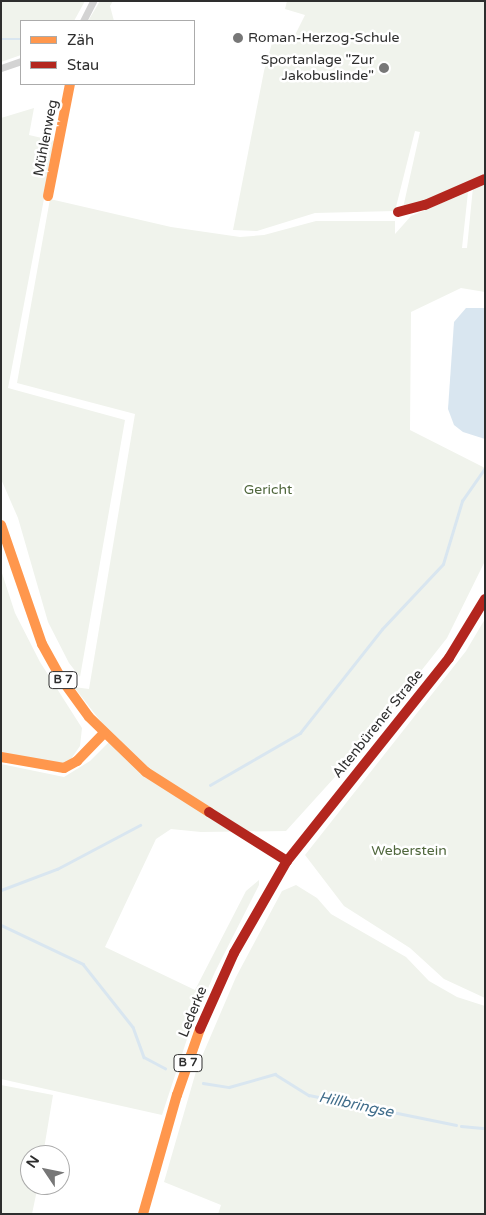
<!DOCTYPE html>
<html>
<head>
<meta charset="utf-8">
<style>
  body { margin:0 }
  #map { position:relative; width:486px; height:1215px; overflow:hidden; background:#fff; font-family:"Varela Round",sans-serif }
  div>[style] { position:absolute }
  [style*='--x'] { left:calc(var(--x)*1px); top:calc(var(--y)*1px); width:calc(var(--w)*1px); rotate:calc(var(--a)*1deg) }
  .green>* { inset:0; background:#f0f3ec }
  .water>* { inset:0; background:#d9e6f0 }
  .stream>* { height:2.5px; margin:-1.25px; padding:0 1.25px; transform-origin:1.25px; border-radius:1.25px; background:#d9e6f0 }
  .street>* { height:7px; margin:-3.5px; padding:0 3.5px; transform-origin:3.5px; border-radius:3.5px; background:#d3d3d3 }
  .slow>* { height:10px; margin:-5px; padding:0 5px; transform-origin:5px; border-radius:5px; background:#ff974d }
  .jam>* { height:10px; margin:-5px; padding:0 5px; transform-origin:5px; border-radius:5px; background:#b3261e }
  .dots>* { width:14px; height:14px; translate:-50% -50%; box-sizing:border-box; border:2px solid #fff; border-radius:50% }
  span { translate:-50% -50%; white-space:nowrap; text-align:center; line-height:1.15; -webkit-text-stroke:5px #fff; paint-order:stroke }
  .shield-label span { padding:1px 4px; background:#fff; border:1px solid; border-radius:4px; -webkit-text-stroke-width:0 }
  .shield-label { font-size:12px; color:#2e2e2e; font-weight:700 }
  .poi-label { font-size:14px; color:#2e2e2e }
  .left { translate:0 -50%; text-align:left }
  .right { translate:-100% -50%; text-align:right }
  .street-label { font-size:14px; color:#2e2e2e }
  .park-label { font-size:14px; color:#50673d }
  .water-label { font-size:15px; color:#406d8b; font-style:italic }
  .frame { position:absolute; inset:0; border:2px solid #2e2e2e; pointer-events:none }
  .legend { position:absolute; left:20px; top:20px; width:175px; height:65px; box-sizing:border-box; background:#fff; border:1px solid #ababab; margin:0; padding:6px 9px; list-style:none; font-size:15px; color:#2e2e2e }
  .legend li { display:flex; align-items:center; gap:10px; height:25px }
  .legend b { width:25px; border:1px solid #ababab }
  .north { position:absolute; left:20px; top:1145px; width:50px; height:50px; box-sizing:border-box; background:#fff; border:1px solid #ababab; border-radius:50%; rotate:304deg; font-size:14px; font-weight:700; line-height:20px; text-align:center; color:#2e2e2e }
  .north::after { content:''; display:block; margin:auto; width:18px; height:22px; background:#777; clip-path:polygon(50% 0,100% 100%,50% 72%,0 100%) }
</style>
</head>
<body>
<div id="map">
  <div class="green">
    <i style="clip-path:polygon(1px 1px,85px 1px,74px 21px,21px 21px,21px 55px,1px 62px)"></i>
    <i style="clip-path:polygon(100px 1px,113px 1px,110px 6px,114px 21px,88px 21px)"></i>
    <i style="clip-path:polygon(287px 1px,485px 1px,485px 175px,451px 194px,403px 208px,420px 132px,415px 131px,395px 211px,315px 213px,257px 231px,233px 230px,264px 71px,274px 36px,292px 41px,305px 15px,285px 9px)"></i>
    <i style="clip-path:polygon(34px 108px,29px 135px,55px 141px,8px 388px,125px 420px,80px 677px,69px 663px,48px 622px,18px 518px,1px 479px,1px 118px)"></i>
    <i style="clip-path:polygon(485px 183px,485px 292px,461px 288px,411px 312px,410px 430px,485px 468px,485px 561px,447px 638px,354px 756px,286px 831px,201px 832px,171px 829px,156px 839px,105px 947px,195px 990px,246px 891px,259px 880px,259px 885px,215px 972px,190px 1030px,162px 1115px,1px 1079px,1px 764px,64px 777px,90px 761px,111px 740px,105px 727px,74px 687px,89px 689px,135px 414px,17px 383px,50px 199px,171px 227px,240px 237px,264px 235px,316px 221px,395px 221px,395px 234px,411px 216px,468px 192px,462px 248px,467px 248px,473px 187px)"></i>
    <i style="clip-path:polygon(1px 570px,15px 613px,40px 662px,82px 728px,80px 746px,69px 762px,60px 764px,1px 755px)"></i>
    <i style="clip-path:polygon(485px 619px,485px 998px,444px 979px,410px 948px,344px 906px,305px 855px,466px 651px)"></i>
    <i style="clip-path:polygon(296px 885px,317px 898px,331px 914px,406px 957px,429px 981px,457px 997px,485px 1006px,485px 1214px,218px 1214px,221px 1205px,164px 1182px,197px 1068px,236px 977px,282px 891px)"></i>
    <i style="clip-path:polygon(1px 1085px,53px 1095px,43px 1155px,30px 1155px,30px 1185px,38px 1185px,32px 1214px,1px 1214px)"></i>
  </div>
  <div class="water">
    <i style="clip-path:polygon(466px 308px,485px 308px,485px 439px,463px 432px,454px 425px,448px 409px,454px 322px)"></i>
  </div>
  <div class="stream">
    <i style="--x:1;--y:39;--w:20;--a:0"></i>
    <i style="--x:210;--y:785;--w:104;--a:-30"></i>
    <i style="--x:300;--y:733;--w:132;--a:-51.7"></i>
    <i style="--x:382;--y:629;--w:89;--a:-46.8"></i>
    <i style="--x:443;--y:564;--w:66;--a:-73.2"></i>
    <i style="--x:462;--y:501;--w:40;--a:-55.1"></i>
    <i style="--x:1;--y:890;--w:60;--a:-20.6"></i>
    <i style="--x:57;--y:869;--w:94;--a:-27.9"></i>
    <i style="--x:1;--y:925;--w:91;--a:25.4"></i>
    <i style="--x:83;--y:964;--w:80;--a:51.6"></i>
    <i style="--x:133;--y:1027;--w:32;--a:70"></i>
    <i style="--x:144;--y:1057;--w:24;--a:28"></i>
    <i style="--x:203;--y:1083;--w:26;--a:9"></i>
    <i style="--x:229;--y:1087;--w:48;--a:-15.8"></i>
    <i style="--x:275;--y:1074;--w:40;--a:32"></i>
    <i style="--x:309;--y:1095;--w:150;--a:11.5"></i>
    <i style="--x:461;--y:1126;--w:24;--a:5"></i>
  </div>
  <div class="street">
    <i style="--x:83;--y:21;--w:22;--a:-63"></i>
    <i style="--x:1;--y:68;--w:21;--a:-19"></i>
  </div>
  <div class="slow">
    <i style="--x:48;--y:196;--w:114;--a:-78.9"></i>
    <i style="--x:1;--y:525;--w:126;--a:71"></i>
    <i style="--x:42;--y:644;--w:38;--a:61"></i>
    <i style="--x:60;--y:677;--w:49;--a:54.1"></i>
    <i style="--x:89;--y:717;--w:79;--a:44"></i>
    <i style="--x:146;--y:772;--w:75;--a:32.4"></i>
    <i style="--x:1;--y:757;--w:64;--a:9.9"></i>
    <i style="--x:64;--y:768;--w:15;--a:-28"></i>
    <i style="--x:77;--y:761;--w:39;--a:-46"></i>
    <i style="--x:143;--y:1214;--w:124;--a:-74.1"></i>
    <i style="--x:177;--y:1095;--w:70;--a:-70.8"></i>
  </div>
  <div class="jam">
    <i style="--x:398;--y:212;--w:28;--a:-15"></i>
    <i style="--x:425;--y:205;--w:65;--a:-23.4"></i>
    <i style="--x:287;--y:861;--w:260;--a:-51.4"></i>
    <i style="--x:449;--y:658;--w:69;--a:-58.6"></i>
    <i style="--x:200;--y:1029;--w:83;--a:-65.9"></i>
    <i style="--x:234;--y:953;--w:106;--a:-60.1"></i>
    <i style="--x:287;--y:861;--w:92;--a:-147.9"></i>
  </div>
  <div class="dots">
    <i style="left:238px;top:38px;background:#777"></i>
    <i style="left:384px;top:68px;background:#777"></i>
  </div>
  <div class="shield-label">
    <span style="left:63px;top:680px">B 7</span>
    <span style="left:188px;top:1063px">B 7</span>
  </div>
  <div class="poi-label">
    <span class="left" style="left:248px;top:38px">Roman-Herzog-Schule</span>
    <span class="right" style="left:374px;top:68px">Sportanlage "Zur<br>Jakobuslinde"</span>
  </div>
  <div class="street-label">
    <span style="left:46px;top:138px;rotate:-79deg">Mühlenweg</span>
    <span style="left:378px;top:724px;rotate:-51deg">Altenbürener Straße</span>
    <span style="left:193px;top:1012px;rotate:-68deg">Lederke</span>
  </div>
  <div class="park-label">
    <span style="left:268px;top:490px">Gericht</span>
    <span style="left:409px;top:851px">Weberstein</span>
  </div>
  <div class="water-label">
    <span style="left:356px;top:1105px;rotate:12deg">Hillbringse</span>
  </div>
  <div class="frame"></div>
  <ul class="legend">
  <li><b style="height:6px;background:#ff974d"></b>Zäh</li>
  <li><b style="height:6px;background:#b3261e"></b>Stau</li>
  </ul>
  <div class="north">N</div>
</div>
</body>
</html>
